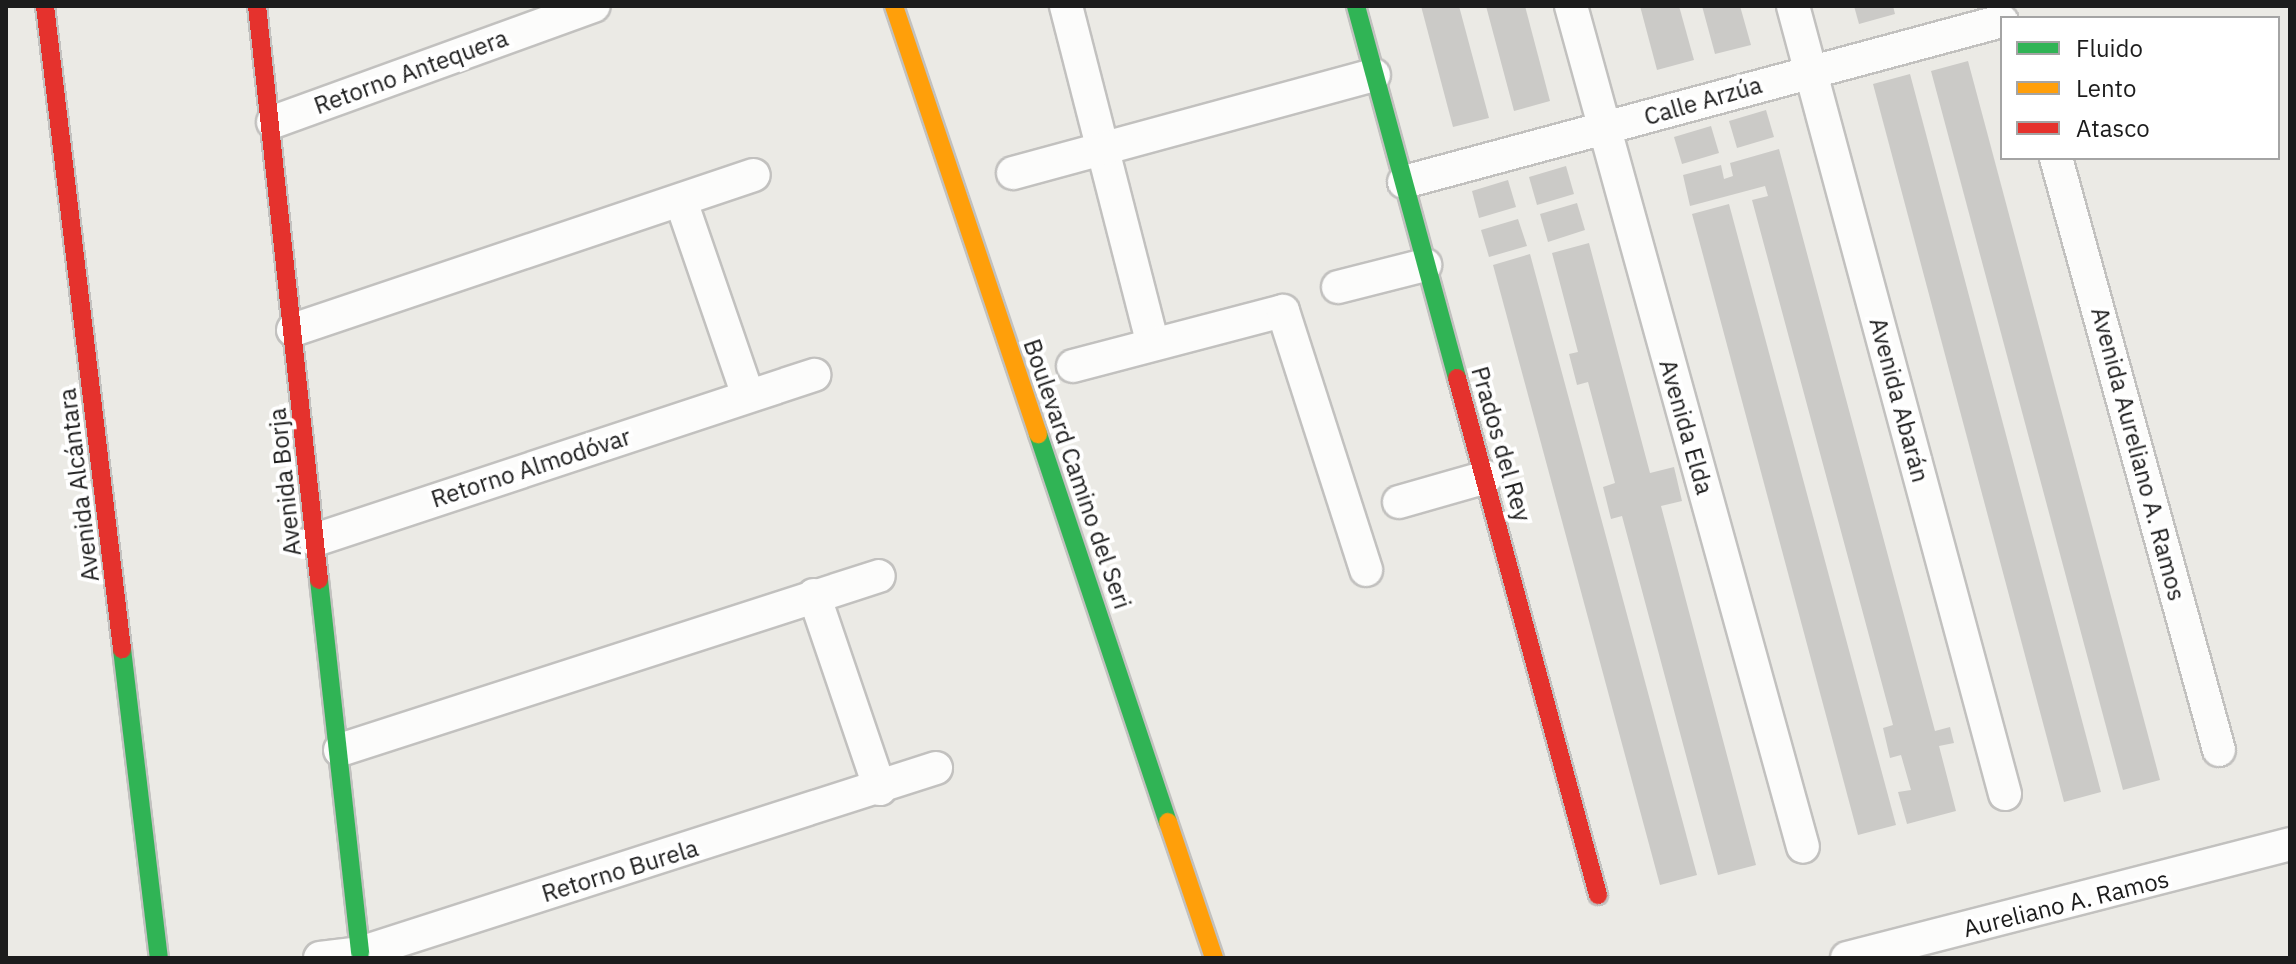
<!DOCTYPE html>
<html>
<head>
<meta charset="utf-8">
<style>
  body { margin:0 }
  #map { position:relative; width:2296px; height:964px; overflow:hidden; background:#ebeae5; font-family:"IBM Plex Sans",sans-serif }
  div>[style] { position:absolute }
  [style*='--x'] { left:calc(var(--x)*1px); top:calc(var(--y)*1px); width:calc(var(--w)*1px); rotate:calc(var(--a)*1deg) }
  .building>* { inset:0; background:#cbcac7 }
  .roads { filter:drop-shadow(2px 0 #c2c1bf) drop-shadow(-2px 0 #c2c1bf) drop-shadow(0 2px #c2c1bf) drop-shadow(0 -2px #c2c1bf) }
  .street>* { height:32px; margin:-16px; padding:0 16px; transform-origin:16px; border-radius:16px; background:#fcfcfb }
  .fast>* { height:18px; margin:-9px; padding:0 9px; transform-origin:9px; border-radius:9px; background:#30b455 }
  .slow>* { height:18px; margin:-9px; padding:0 9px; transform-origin:9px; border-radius:9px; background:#ff9f0a }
  .jam>* { height:18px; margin:-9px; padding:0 9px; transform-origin:9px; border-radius:9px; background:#e5322d }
  span { translate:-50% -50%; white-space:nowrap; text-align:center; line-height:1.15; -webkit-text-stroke:8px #fff; paint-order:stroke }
  .street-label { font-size:24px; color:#1c1c1c }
  .frame { position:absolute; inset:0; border:8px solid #1c1c1c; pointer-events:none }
  .legend { position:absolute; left:2000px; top:16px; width:280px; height:144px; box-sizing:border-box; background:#fff; border:2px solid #a4a4a4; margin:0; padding:10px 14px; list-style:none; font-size:24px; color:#1c1c1c }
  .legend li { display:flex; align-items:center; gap:16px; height:40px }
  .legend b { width:40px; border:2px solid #a4a4a4 }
</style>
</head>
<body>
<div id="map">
  <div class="building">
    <i style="clip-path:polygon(1421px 6px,1459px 6px,1489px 118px,1453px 127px)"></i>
    <i style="clip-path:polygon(1486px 6px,1525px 6px,1550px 101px,1514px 111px)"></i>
    <i style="clip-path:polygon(1640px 6px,1679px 6px,1694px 60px,1657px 70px)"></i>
    <i style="clip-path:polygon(1702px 6px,1740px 6px,1751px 45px,1715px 54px)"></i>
    <i style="clip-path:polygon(1854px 6px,1893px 6px,1895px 14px,1859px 24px)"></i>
    <i style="clip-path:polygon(1968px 61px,2160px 780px,2123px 790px,1931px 71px)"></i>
    <i style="clip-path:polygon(1910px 74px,2101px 792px,2064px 802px,1873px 84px)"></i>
    <i style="clip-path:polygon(1766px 110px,1774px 137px,1737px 148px,1729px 121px)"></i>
    <i style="clip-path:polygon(1711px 126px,1719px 153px,1682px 164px,1674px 137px)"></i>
    <i style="clip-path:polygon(1779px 149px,1935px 731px,1950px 727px,1954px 743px,1939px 746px,1956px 811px,1907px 824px,1898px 792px,1911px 790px,1901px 755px,1890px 758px,1883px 728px,1893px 725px,1752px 200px,1768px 196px,1765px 186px,1690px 206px,1683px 175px,1721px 165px,1724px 179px,1733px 176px,1730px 163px)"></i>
    <i style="clip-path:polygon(1566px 166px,1574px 194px,1537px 205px,1529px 177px)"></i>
    <i style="clip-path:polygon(1508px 180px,1516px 207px,1479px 218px,1472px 191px)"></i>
    <i style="clip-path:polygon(1577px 203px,1585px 230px,1548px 242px,1540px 214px)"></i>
    <i style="clip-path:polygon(1729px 204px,1896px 825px,1858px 835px,1692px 214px)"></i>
    <i style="clip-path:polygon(1518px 219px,1527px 246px,1489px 257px,1481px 230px)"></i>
    <i style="clip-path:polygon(1589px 243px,1650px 473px,1674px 467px,1682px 501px,1661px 506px,1756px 865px,1718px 875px,1622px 516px,1611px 519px,1603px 487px,1615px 483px,1588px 382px,1577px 385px,1569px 354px,1578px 352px,1552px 253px)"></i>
    <i style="clip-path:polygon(1530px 254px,1697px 875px,1660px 885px,1493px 265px)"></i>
  </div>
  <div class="roads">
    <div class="street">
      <i style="--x:1066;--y:6;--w:349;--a:75.6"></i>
      <i style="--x:1571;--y:6;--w:872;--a:74.58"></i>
      <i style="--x:1793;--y:6;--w:816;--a:74.94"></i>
      <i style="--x:273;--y:122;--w:341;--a:-19.9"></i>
      <i style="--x:2056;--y:158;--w:614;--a:74.61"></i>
      <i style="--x:1013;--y:173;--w:374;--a:-15.2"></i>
      <i style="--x:1404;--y:182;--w:619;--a:-15.07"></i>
      <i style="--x:681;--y:201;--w:206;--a:71"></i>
      <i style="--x:1338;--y:287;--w:90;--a:-14.2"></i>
      <i style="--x:293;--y:330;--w:486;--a:-18.6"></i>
      <i style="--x:1073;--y:366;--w:217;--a:-14.7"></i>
      <i style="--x:1283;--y:311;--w:272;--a:72.2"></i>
      <i style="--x:1399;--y:502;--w:91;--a:-16"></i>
      <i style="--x:315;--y:540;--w:526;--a:-18.3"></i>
      <i style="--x:814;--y:595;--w:205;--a:71.2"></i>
      <i style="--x:340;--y:750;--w:566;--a:-17.89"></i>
      <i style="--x:320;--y:958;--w:40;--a:-7.1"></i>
      <i style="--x:360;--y:953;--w:605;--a:-17.81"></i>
      <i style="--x:1847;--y:958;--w:457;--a:-14.4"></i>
    </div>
    <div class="fast">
      <i style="--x:1356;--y:6;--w:385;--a:74.8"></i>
      <i style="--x:1038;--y:434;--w:409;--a:71.5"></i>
      <i style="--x:319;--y:580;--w:375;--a:83.7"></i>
      <i style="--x:122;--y:649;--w:311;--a:83.2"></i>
    </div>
    <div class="slow">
      <i style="--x:894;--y:6;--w:452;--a:71.4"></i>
      <i style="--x:1168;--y:822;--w:144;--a:71.3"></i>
    </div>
    <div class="jam">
      <i style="--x:45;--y:6;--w:648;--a:83.17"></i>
      <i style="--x:257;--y:6;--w:577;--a:83.84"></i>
      <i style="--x:1457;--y:378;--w:536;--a:74.74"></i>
    </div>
  </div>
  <div class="street-label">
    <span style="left:411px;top:72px;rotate:-20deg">Retorno Antequera</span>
    <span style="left:1703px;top:101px;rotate:-16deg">Calle Arzúa</span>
    <span style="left:1899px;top:400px;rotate:75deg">Avenida Abarán</span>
    <span style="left:1686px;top:427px;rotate:74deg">Avenida Elda</span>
    <span style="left:1501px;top:444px;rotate:74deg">Prados del Rey</span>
    <span style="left:2138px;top:454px;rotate:75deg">Avenida Aureliano A. Ramos</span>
    <span style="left:531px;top:468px;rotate:-18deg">Retorno Almodóvar</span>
    <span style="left:1077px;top:474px;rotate:71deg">Boulevard Camino del Seri</span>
    <span style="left:285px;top:482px;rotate:-96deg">Avenida Borja</span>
    <span style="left:79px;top:485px;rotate:-97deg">Avenida Alcántara</span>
    <span style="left:620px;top:871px;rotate:-17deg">Retorno Burela</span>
    <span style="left:2066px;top:904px;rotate:-14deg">Aureliano A. Ramos</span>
  </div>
  <div class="frame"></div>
  <ul class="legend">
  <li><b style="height:10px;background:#30b455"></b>Fluido</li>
  <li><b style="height:10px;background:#ff9f0a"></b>Lento</li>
  <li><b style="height:10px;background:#e5322d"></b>Atasco</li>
  </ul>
</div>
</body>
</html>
